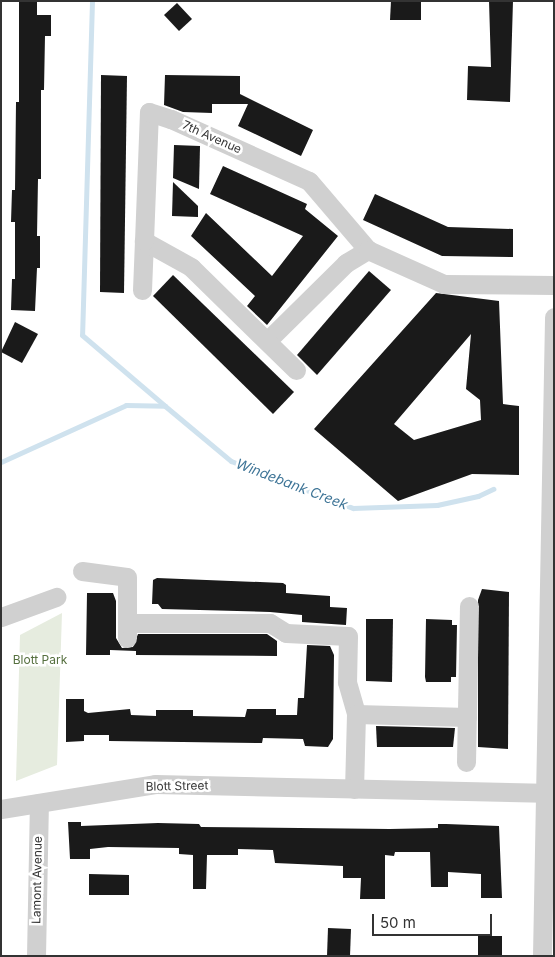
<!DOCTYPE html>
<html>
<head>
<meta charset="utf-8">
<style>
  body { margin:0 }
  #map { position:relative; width:555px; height:957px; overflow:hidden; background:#fff; font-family:Inter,sans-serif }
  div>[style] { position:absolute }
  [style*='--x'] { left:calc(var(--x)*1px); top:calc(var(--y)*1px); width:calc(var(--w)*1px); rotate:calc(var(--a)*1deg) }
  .green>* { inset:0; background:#e6ecdf }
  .stream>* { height:5px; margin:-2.5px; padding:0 2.5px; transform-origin:2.5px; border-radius:2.5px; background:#cfe2ee }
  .building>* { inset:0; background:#1a1a1a }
  .minor>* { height:19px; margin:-9.5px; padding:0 9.5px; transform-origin:9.5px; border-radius:9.5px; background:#d0d0d0 }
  span { translate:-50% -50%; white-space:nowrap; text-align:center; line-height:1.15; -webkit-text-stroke:5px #fff; paint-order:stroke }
  .street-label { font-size:12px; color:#333 }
  .park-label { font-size:12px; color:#56703f }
  .water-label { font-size:14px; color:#3f7597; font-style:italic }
  .frame { position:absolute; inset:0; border:2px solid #333; pointer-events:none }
  .scale { position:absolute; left:372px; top:914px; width:120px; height:22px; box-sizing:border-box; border:2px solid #333; border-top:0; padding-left:6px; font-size:15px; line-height:18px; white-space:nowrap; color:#333; -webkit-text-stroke:4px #fff; paint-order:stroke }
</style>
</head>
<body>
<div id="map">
  <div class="green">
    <i style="clip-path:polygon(62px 613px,57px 765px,16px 781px,20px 635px)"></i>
  </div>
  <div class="stream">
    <i style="--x:92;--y:1;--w:334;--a:91.7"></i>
    <i style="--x:82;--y:335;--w:108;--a:40.5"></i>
    <i style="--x:1;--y:462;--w:137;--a:-24.5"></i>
    <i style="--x:126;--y:405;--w:39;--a:1"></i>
    <i style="--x:165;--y:406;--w:86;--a:39.8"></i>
    <i style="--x:231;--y:461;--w:131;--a:21.1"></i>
    <i style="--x:353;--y:508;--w:84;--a:-2"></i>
    <i style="--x:437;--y:505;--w:42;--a:-12.4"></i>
    <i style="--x:478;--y:496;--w:17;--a:-25"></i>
  </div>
  <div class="building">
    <i style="clip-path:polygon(19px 1px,37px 1px,37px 15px,51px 15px,51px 36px,45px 36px,44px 90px,41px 90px,41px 179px,38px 179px,37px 236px,40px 236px,40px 268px,37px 268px,35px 311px,11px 310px,12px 279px,15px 279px,15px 222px,11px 222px,12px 190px,15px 190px,16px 102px,19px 102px)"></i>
    <i style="clip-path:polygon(391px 1px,421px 1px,421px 20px,390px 20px)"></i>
    <i style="clip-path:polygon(489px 1px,513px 1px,510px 102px,467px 100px,468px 66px,491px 67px)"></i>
    <i style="clip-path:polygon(177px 3px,192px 19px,179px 31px,164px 15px)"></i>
    <i style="clip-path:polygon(101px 75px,127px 76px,124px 293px,100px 292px)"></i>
    <i style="clip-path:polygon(165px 75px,240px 76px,240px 94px,313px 130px,301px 156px,238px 126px,248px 104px,212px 104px,212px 113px,183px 112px,164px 105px)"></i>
    <i style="clip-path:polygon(174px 145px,200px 146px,199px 189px,173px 178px)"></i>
    <i style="clip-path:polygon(223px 166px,307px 204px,305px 209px,338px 236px,267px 325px,247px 306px,255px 296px,191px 236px,206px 213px,272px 276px,303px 236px,210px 194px)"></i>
    <i style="clip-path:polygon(173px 182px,198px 206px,198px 217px,172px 216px)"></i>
    <i style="clip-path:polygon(375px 194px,448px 227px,513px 229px,513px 257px,442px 256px,363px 220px)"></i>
    <i style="clip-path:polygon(369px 271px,391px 290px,317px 375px,297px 355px)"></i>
    <i style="clip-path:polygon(173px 275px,294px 392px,273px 414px,153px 296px)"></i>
    <i style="clip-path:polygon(evenodd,436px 293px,499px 301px,503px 404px,519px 406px,519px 475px,472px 474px,398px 501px,314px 429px,436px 293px,471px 334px,466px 389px,480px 400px,481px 420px,414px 440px,394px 424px,471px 334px)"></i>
    <i style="clip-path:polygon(15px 322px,38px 334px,22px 363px,1px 352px)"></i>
    <i style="clip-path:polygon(157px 578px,283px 583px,286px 585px,286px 593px,330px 596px,330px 607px,347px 608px,346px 625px,302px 622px,302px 615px,270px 612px,162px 609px,158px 604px,152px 604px,153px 580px)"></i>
    <i style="clip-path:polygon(482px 589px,509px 592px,508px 749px,478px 747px,478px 600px)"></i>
    <i style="clip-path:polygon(87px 593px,113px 593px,116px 601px,116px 638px,122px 648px,133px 647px,138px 634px,267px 634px,277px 641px,277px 656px,136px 655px,136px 651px,110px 650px,110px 655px,86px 655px)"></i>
    <i style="clip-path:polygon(366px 619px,393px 619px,392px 682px,366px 681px)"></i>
    <i style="clip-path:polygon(426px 619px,452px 620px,452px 625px,457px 625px,456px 677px,451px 677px,451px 682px,426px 682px,425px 677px)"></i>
    <i style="clip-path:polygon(307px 645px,330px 646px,334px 655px,333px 739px,328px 747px,305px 746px,303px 739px,263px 738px,262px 743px,109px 741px,109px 735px,84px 735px,84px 741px,66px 742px,66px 699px,84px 699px,84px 711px,88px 713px,130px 709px,131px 715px,156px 716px,156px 710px,193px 710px,193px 716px,245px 717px,247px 709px,276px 709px,276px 715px,297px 715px,298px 698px,304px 698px)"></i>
    <i style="clip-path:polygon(376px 726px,455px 728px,453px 747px,377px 747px)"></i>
    <i style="clip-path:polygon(68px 822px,81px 822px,81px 826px,158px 823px,199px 824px,201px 827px,390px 829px,438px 828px,438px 824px,446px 824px,499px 826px,502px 898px,481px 898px,481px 874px,448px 872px,448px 887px,431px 887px,430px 852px,395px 852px,394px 856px,385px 855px,385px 899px,360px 899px,361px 878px,343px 878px,343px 866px,275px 863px,273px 850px,238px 849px,238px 855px,207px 855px,206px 889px,193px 889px,193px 855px,179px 854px,179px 848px,108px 847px,90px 849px,90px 859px,70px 859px)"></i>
    <i style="clip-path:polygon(89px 874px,129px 875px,129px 895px,89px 895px)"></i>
    <i style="clip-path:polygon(328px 928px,351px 929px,350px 956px,327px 956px)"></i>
    <i style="clip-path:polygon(478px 936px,502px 936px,502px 956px,478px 956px)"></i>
  </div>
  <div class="minor">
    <i style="--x:142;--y:290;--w:49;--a:-87.7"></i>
    <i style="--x:267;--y:341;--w:111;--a:-44.6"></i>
    <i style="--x:346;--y:263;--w:26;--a:-31"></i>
    <i style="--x:296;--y:370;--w:147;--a:-135.6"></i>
    <i style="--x:191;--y:267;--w:54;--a:-151"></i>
    <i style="--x:144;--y:241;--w:129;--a:-87.8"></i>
    <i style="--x:149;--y:112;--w:23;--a:18"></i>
    <i style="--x:171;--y:119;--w:151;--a:24.2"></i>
    <i style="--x:309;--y:181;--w:91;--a:49.5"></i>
    <i style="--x:368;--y:250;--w:83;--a:24.1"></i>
    <i style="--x:444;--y:284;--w:110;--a:0.5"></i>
    <i style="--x:82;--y:571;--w:45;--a:7.6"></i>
    <i style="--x:127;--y:577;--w:61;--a:90"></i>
    <i style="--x:1;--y:617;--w:59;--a:-20"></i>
    <i style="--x:127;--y:623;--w:143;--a:0"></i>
    <i style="--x:270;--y:623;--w:19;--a:32"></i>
    <i style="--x:286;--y:633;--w:62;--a:2.8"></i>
    <i style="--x:348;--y:636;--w:46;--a:91.2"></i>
    <i style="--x:347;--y:682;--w:33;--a:74"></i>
    <i style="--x:356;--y:714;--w:75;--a:91.5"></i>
    <i style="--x:356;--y:714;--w:111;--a:1.5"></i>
    <i style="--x:466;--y:762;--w:156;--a:-88.9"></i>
    <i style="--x:1;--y:809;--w:156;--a:-9.2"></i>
    <i style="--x:155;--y:784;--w:399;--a:1.3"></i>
    <i style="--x:36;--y:956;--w:153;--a:-88.9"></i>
    <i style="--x:542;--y:956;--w:639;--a:-88.92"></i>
  </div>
  <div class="street-label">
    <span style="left:212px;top:137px;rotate:24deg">7th Avenue</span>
    <span style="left:177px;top:786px;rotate:-1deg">Blott Street</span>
    <span style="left:37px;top:880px;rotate:-89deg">Lamont Avenue</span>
  </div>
  <div class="park-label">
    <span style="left:40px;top:660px">Blott Park</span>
  </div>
  <div class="water-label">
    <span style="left:292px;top:484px;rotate:21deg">Windebank Creek</span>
  </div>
  <div class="frame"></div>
  <div class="scale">50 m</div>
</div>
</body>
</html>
